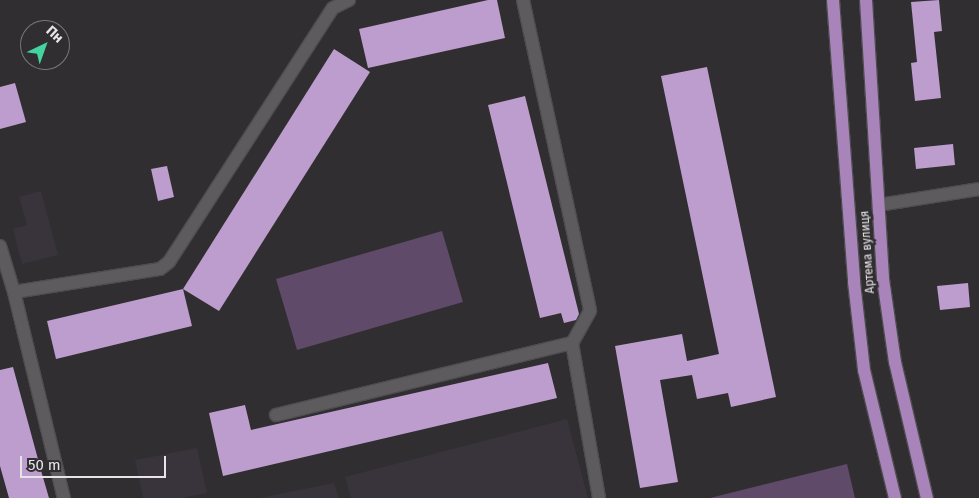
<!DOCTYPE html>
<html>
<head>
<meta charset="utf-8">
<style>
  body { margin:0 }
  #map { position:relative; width:979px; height:498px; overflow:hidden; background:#302e31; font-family:"Fira Sans",sans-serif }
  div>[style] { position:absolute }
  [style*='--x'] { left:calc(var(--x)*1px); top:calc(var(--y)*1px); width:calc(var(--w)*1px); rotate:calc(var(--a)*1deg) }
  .built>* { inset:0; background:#39333c }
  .green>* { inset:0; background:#5f4a69 }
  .building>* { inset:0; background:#bd9dcd }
  .roads { filter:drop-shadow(1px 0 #4e4c4f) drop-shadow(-1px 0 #4e4c4f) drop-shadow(0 1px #4e4c4f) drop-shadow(0 -1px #4e4c4f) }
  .minor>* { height:12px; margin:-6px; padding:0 6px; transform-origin:6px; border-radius:6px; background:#5d5b5e }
  .major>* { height:12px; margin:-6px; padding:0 6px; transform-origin:6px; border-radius:6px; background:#a984ba }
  span { translate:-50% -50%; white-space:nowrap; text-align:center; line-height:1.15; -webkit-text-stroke:5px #302e31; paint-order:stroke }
  .street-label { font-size:12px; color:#e6e4e7 }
  .north { position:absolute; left:20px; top:20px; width:50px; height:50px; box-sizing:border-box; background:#302e31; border:1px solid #79777a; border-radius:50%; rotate:42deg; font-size:14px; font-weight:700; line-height:20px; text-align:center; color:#e6e4e7 }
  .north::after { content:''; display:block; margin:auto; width:18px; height:22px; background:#44d49f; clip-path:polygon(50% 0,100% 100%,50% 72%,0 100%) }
  .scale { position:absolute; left:20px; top:456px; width:146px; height:22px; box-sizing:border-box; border:2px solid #e6e4e7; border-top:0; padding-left:6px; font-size:15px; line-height:18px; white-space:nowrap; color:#e6e4e7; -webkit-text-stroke:4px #302e31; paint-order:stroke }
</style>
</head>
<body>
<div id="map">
  <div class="built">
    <i style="clip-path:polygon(41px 191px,58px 255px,22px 264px,13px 229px,27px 225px,19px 197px)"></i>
    <i style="clip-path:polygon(567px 419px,588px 498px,351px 498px,345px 477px)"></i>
    <i style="clip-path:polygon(197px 448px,207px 493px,182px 498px,143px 498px,135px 460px)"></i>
    <i style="clip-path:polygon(334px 483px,339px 498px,259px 498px)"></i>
  </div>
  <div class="green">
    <i style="clip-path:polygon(442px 231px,463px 302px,297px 350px,276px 279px)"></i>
    <i style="clip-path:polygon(847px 464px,855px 498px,710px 498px)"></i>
  </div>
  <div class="building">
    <i style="clip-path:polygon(488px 0,497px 0,505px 38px,368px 68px,359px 29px)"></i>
    <i style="clip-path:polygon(939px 0,942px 31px,934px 32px,941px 98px,915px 101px,911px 63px,917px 62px,911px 2px)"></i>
    <i style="clip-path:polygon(334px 49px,370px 72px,219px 311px,183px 289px)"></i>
    <i style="clip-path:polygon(707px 67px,776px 397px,731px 407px,728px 393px,697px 399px,692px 375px,660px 380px,678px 482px,640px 488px,615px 346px,682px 334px,687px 361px,719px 354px,661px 76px)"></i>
    <i style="clip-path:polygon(15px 83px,26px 122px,0 129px,0 87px)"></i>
    <i style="clip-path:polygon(525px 96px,579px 314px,576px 320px,564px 323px,561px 313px,540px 318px,488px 105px)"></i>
    <i style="clip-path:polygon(953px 144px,955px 165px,916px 169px,914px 148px)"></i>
    <i style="clip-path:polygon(167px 166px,174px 197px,158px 201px,151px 169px)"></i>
    <i style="clip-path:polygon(968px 283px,970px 307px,940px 310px,937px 286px)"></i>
    <i style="clip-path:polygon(183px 289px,192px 326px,56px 359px,47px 321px)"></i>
    <i style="clip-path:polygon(548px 363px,557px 398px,223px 476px,209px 413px,245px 405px,251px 430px)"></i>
    <i style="clip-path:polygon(13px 367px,42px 474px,49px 498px,9px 498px,0 466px,0 370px)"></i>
  </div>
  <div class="roads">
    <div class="minor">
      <i style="--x:523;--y:0;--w:318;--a:77.8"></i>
      <i style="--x:590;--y:311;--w:37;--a:119"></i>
      <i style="--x:572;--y:343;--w:157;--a:80.1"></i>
      <i style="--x:879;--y:205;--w:101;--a:-9.1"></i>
      <i style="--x:0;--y:246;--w:48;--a:73.1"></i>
      <i style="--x:14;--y:292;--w:148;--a:-9"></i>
      <i style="--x:160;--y:269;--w:11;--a:-38"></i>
      <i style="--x:169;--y:262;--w:302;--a:-57.2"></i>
      <i style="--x:333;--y:8;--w:18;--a:-27"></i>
      <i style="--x:14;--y:292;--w:212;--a:76.4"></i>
      <i style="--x:276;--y:415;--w:305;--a:-13.7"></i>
    </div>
    <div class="major">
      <i style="--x:833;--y:0;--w:283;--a:85.7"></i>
      <i style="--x:854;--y:282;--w:89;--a:83.5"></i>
      <i style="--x:864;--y:370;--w:132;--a:76.4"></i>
      <i style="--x:866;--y:0;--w:280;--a:86.5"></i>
      <i style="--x:883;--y:279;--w:84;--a:81.8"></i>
      <i style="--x:895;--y:362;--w:140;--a:76.8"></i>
    </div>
  </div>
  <div class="street-label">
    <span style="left:868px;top:252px;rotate:-94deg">Артема вулиця</span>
  </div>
  <div class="north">Пн</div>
  <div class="scale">50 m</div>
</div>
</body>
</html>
